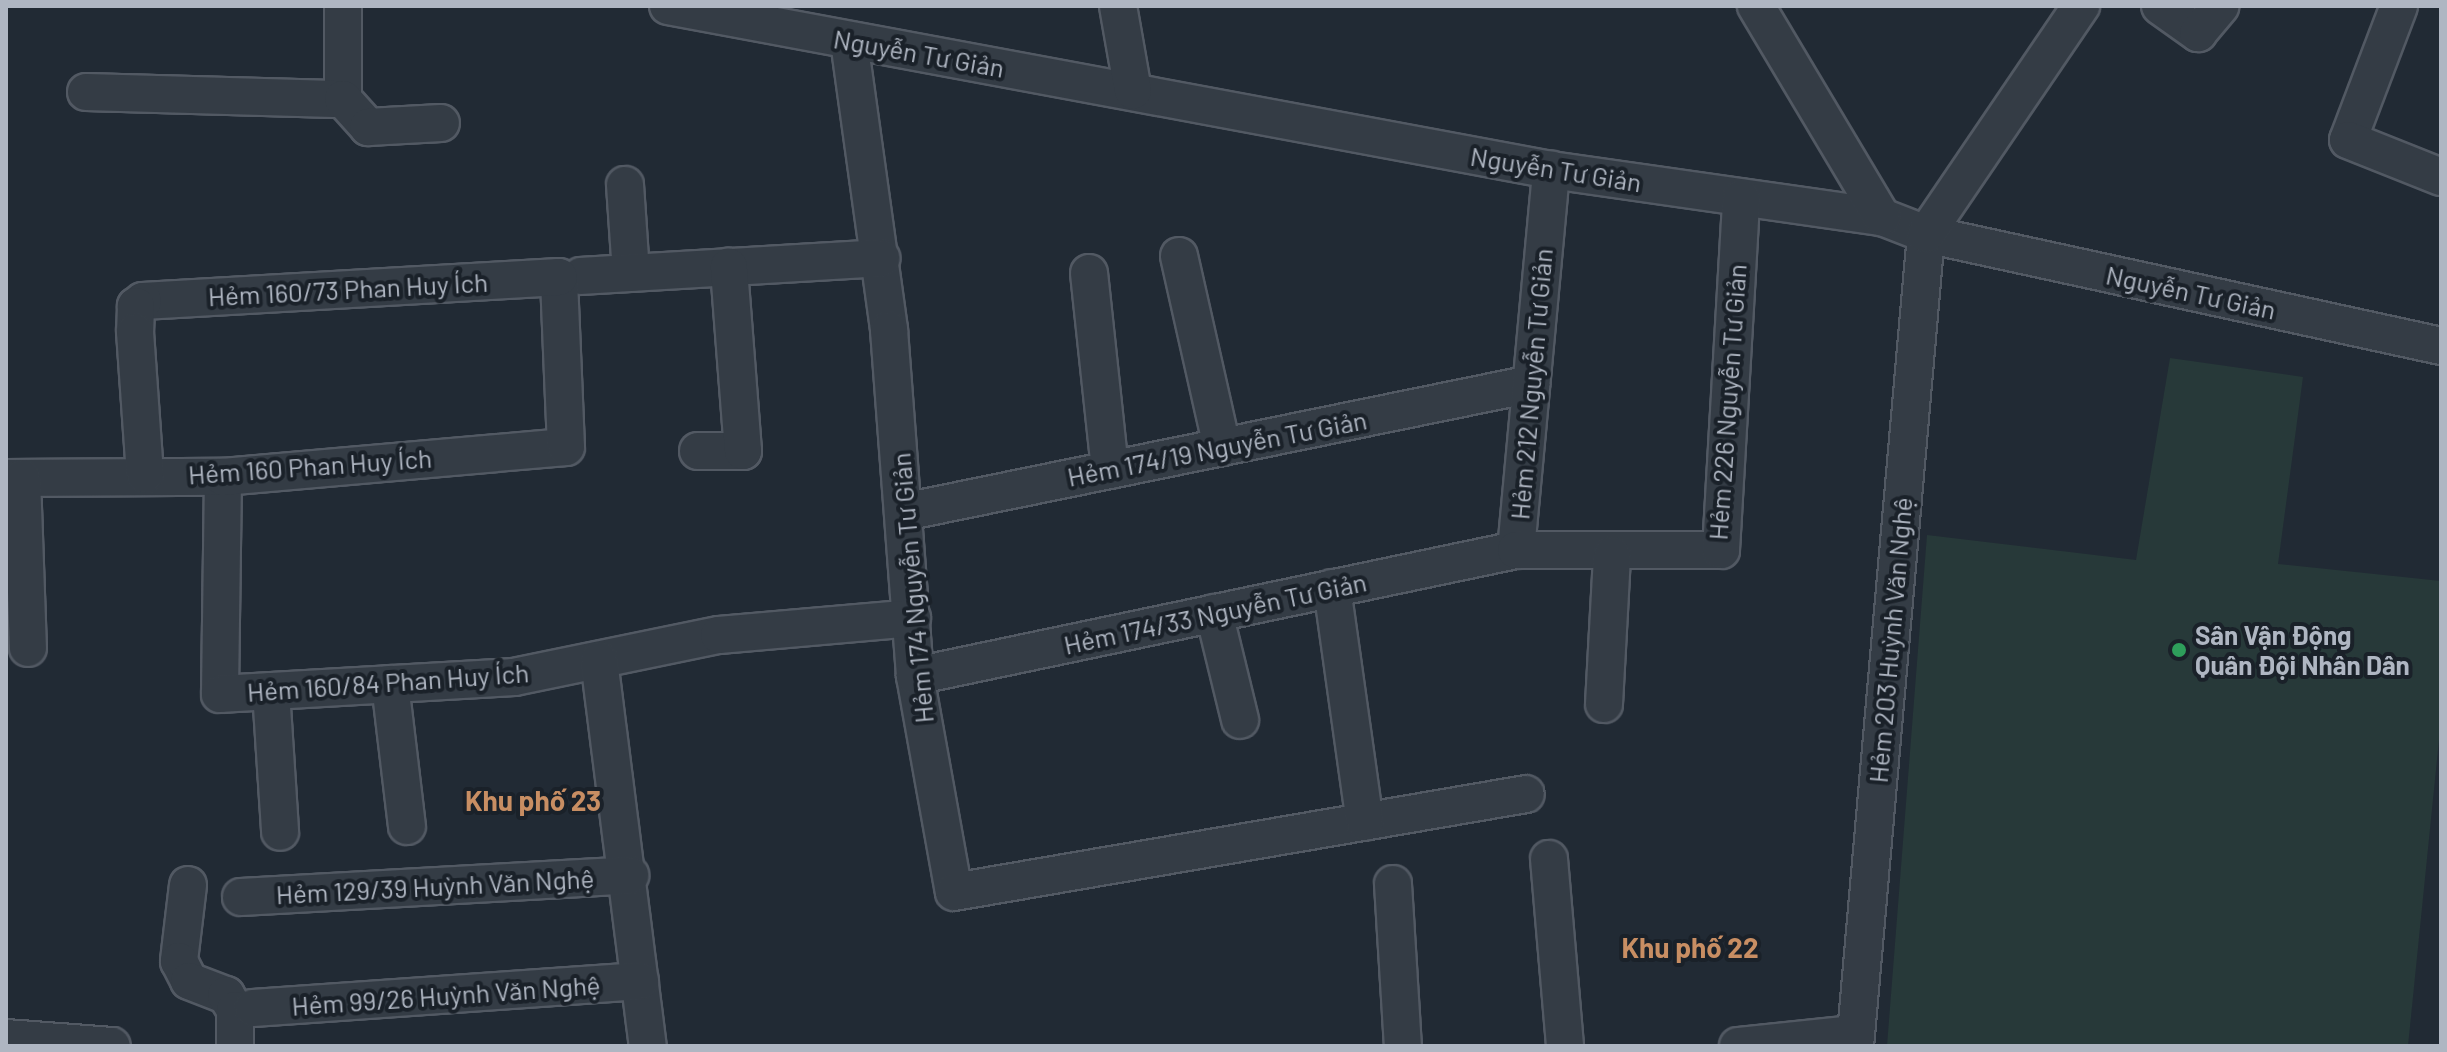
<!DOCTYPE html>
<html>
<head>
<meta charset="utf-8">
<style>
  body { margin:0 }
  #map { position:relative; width:2447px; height:1052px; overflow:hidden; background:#212a34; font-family:Barlow,sans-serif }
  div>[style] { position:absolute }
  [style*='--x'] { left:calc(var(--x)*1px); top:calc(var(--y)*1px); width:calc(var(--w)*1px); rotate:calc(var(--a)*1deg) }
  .green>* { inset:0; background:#273939 }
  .roads { filter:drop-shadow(2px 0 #525963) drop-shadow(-2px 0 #525963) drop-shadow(0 2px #525963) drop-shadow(0 -2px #525963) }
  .minor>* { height:36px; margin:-18px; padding:0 18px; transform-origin:18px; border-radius:18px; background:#343c45 }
  .dots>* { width:22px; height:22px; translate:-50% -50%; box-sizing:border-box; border:4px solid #1a2129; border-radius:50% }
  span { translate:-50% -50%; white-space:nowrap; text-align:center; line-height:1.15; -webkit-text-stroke:8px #1a2129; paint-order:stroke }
  .street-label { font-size:26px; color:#afb6c2 }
  .poi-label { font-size:26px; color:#afb6c2; font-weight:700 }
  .left { translate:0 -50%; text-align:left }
  .neighbourhood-label { font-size:28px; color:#c88e63; font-weight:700 }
  .frame { position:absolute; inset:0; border:8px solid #afb6c2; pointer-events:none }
</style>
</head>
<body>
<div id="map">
  <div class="green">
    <i style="clip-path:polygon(2170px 358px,2303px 377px,2278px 564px,2441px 581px,2441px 720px,2408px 1046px,1887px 1046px,1927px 535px,2136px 560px)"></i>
  </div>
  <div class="roads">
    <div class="minor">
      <i style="--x:343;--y:6;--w:93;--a:90"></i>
      <i style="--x:668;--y:6;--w:898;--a:10.52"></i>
      <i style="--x:1551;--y:170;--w:334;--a:8.1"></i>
      <i style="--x:1882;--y:217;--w:47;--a:21.1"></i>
      <i style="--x:1926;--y:234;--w:527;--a:12.27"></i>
      <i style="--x:1118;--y:6;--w:86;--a:80"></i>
      <i style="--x:1756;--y:6;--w:246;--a:59.2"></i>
      <i style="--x:2160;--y:6;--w:47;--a:35.4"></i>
      <i style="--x:2198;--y:33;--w:35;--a:-50"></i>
      <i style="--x:2399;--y:6;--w:143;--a:110.8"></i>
      <i style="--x:2348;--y:140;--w:100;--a:21.7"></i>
      <i style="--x:849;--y:41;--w:292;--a:82.1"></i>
      <i style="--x:889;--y:330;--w:347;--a:85.7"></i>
      <i style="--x:915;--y:676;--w:219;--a:79.8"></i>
      <i style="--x:954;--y:892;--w:580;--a:-9.72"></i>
      <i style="--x:86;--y:92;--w:257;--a:1.6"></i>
      <i style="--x:343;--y:99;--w:38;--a:48"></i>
      <i style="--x:368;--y:127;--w:73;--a:-3.1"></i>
      <i style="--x:625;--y:185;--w:88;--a:86.1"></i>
      <i style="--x:1179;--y:256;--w:196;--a:77.3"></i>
      <i style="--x:1089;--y:273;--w:198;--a:83.9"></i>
      <i style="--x:581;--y:276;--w:301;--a:-3.4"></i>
      <i style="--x:698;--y:451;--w:45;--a:0"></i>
      <i style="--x:743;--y:451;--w:185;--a:-94.4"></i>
      <i style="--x:223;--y:477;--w:217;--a:90.8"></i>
      <i style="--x:220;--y:694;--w:294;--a:-3.3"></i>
      <i style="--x:514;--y:677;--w:209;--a:-11.6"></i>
      <i style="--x:719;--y:635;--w:194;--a:-5"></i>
      <i style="--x:6;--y:478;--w:217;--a:-0.3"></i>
      <i style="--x:223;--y:477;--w:344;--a:-5"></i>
      <i style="--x:566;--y:447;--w:170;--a:-92.4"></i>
      <i style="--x:559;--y:277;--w:417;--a:176.7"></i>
      <i style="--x:143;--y:301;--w:9;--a:144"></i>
      <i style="--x:136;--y:306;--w:26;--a:92"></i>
      <i style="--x:135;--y:332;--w:143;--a:86"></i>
      <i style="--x:22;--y:478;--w:170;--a:88"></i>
      <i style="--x:904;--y:512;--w:640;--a:-11.54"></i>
      <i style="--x:1516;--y:550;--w:382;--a:-84.7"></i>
      <i style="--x:1332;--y:588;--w:236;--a:82"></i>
      <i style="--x:1214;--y:613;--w:110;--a:76.3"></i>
      <i style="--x:599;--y:660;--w:389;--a:82.8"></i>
      <i style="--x:915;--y:676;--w:614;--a:-11.84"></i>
      <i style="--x:1516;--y:550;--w:205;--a:0"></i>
      <i style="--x:1721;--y:550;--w:353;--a:-86.7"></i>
      <i style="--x:390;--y:684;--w:143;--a:83.2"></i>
      <i style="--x:271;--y:691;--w:141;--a:86.3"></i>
      <i style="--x:1604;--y:704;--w:149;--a:-86.9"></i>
      <i style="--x:1549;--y:859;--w:188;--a:85.1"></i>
      <i style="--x:1393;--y:884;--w:162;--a:86.5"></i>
      <i style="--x:188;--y:885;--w:77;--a:96.8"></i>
      <i style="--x:179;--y:961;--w:22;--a:63"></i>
      <i style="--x:189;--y:981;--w:40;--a:21"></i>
      <i style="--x:226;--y:995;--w:17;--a:59"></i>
      <i style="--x:235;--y:1010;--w:36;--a:90"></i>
      <i style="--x:241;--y:897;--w:390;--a:-3.2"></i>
      <i style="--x:253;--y:1008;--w:388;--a:-4"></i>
      <i style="--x:6;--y:1038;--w:106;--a:4.3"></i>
      <i style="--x:1738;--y:1046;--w:118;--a:-5.9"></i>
      <i style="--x:1855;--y:1046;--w:815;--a:-85"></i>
      <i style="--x:1926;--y:234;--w:276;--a:-55.8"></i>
    </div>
  </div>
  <div class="dots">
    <i style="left:2179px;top:650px;background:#2e9e5b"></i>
  </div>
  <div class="street-label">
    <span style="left:919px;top:53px;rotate:10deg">Nguyễn Tư Giản</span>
    <span style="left:1556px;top:169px;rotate:9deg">Nguyễn Tư Giản</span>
    <span style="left:348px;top:289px;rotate:-3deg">Hẻm 160/73 Phan Huy Ích</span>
    <span style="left:2191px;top:292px;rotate:12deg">Nguyễn Tư Giản</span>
    <span style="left:1531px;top:384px;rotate:-85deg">Hẻm 212 Nguyễn Tư Giản</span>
    <span style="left:1727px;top:402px;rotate:-86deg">Hẻm 226 Nguyễn Tư Giản</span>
    <span style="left:1217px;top:448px;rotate:-11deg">Hẻm 174/19 Nguyễn Tư Giản</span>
    <span style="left:310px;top:466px;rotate:-4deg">Hẻm 160 Phan Huy Ích</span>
    <span style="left:912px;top:588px;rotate:-95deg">Hẻm 174 Nguyễn Tư Giản</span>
    <span style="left:1215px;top:613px;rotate:-12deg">Hẻm 174/33 Nguyễn Tư Giản</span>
    <span style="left:1890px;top:640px;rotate:-85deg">Hẻm 203 Huỳnh Văn Nghệ</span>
    <span style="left:388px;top:682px;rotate:-4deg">Hẻm 160/84 Phan Huy Ích</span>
    <span style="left:435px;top:886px;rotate:-3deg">Hẻm 129/39 Huỳnh Văn Nghệ</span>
    <span style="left:446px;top:995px;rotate:-4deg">Hẻm 99/26 Huỳnh Văn Nghệ</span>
  </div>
  <div class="poi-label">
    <span class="left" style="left:2195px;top:650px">Sân Vận Động<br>Quân Đội Nhân Dân</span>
  </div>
  <div class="neighbourhood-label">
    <span style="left:533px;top:800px">Khu phố 23</span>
    <span style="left:1690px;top:947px">Khu phố 22</span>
  </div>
  <div class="frame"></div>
</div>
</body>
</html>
